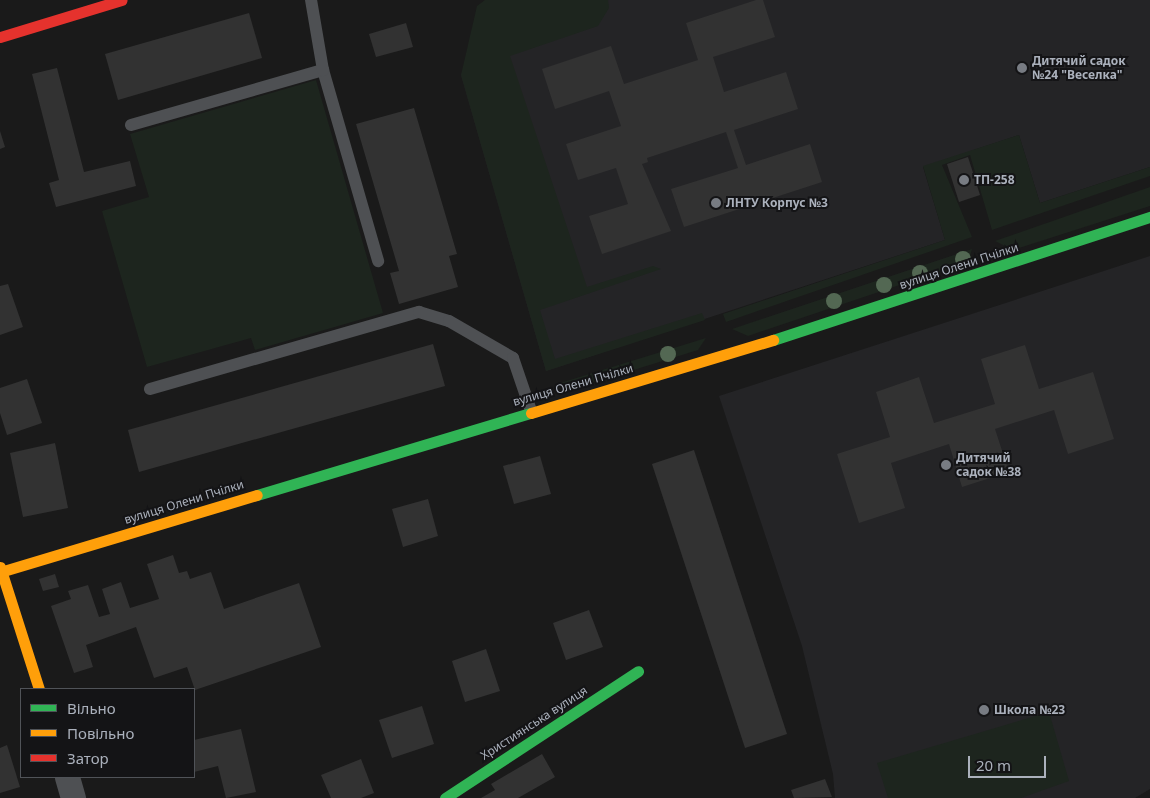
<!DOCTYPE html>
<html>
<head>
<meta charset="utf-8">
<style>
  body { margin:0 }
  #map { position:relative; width:1150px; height:798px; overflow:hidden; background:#1a1a1a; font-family:"Noto Sans",sans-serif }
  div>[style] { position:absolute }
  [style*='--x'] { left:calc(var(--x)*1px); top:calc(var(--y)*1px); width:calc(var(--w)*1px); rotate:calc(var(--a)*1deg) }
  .built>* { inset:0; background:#242426 }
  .green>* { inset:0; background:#1d251e }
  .building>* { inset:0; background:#323232 }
  .lane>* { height:12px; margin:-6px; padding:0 6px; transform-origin:6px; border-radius:6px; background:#4e5053 }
  .street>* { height:25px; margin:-12.5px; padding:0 12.5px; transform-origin:12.5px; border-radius:12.5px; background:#4e5053 }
  .fast>* { height:11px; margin:-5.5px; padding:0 5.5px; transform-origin:5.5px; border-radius:5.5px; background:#30b455 }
  .slow>* { height:11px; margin:-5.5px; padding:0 5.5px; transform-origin:5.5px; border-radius:5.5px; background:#ff9f0a }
  .jam>* { height:11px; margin:-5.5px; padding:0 5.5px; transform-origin:5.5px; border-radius:5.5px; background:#e5322d }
  .trees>* { width:16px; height:16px; margin:-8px; border-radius:50%; background:#536853 }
  .dots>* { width:14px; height:14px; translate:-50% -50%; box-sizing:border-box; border:2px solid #141416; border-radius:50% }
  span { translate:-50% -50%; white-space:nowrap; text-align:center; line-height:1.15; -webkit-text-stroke:4px #141416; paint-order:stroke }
  .poi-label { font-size:12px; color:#abb1bc; font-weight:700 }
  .left { translate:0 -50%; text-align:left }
  .street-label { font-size:12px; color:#abb1bc }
  .legend { position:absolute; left:20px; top:688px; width:175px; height:90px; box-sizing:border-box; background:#141416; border:1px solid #505358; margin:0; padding:6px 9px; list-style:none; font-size:15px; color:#abb1bc }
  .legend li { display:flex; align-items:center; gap:10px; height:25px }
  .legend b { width:25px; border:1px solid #505358 }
  .scale { position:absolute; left:968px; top:756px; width:78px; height:22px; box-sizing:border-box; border:2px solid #abb1bc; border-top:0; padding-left:6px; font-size:15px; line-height:18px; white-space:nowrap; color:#abb1bc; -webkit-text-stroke:4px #141416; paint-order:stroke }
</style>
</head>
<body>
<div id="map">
  <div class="built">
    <i style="clip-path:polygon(485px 0,1150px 0,1150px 167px,1040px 203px,1019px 135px,923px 167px,945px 240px,546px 371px,461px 75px)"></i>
    <i style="clip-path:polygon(1150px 256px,1150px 789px,1135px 798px,835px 798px,833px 774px,802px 646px,719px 396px)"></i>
  </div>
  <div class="green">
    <i style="clip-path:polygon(485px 0,608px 0,609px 8px,598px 26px,510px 56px,587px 287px,653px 266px,661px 269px,540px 310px,555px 359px,702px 313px,705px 320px,546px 371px,461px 75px,477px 6px)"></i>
    <i style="clip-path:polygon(316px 80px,383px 313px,255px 350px,251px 338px,147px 367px,102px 211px,149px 197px,130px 134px)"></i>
    <i style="clip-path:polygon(1019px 135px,1040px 203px,1150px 167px,1150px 176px,992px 230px,970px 155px,942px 165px,972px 237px,726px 322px,723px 314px,945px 240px,923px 166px)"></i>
    <i style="clip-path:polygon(1150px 187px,1150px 206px,1013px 250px,995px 241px)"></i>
    <i style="clip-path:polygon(972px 249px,968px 262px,748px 336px,732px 329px)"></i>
    <i style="clip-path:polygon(706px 338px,698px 350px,569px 390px,557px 384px)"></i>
    <i style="clip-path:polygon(1049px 712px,1069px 781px,1021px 798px,888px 798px,877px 763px)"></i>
  </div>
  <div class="building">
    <i style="clip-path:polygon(756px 0,763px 0,775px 37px,713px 57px,724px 92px,786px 72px,798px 109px,734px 130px,746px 165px,810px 144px,822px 182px,684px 227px,671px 189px,738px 168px,726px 132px,647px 158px,648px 162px,642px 164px,671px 231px,602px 254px,589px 216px,628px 204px,616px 168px,578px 180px,566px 144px,621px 126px,609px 91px,555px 109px,542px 69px,611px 46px,624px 84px,698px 60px,686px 23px)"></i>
    <i style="clip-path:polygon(249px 13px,262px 58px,118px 100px,105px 54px)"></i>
    <i style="clip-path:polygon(406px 23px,413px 47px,376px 57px,369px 34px)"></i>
    <i style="clip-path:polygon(57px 68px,84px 172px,130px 161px,136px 186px,56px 207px,49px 183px,59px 180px,32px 74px)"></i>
    <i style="clip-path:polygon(414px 108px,457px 254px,449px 256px,458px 287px,399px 304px,390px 273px,399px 271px,356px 124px)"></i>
    <i style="clip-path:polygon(0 131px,5px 147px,0 149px)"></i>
    <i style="clip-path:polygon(968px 157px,980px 195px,959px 202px,947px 164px)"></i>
    <i style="clip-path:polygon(8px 284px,23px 327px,0 335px,0 286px)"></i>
    <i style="clip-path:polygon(433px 344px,445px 386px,139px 472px,128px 430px)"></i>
    <i style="clip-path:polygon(1025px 345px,1039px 389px,1093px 372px,1114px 439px,1068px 454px,1054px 410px,995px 429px,1009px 472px,962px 487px,949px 444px,891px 463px,905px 508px,859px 523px,837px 454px,890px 437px,876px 392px,919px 377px,934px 423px,995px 404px,981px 359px)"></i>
    <i style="clip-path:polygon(27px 379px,42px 423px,7px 435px,0 413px,0 388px)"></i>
    <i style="clip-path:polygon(55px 443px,68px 508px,23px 517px,10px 453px)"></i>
    <i style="clip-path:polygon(694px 450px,787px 734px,745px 748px,652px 464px)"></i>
    <i style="clip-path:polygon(540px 456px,551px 494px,514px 504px,503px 466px)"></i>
    <i style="clip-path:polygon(428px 499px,438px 536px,403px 547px,392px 509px)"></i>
    <i style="clip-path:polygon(173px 555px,179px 573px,187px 571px,190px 579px,211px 572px,224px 609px,299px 583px,321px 647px,195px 690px,187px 667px,154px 678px,136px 627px,86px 645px,93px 667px,74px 673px,51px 606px,71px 599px,68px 591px,88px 585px,99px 617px,110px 614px,102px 589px,121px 582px,130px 608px,159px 599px,147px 564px)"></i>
    <i style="clip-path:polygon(55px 574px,59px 587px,43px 591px,39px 579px)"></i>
    <i style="clip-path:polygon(589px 610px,603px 647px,566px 660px,553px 623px)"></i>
    <i style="clip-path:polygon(486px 649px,500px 691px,465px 702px,452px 661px)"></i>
    <i style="clip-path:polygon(422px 706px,434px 744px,392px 758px,379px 720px)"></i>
    <i style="clip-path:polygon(241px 729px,256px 792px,226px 798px,218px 766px,194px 772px,194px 740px)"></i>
    <i style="clip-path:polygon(7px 745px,20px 787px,0 793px,0 748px)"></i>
    <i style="clip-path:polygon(542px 754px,555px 777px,518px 798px,481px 798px,495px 790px,491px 784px)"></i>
    <i style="clip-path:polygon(361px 759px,374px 793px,361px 798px,331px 798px,321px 775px)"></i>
    <i style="clip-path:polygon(825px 779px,832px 797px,794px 798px,791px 790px)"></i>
  </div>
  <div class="lane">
    <i style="--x:323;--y:70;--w:199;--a:73.9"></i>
    <i style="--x:131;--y:125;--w:200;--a:-16"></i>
    <i style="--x:323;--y:70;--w:71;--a:-99.7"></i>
    <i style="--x:150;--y:389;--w:280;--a:-16"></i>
    <i style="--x:419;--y:312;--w:31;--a:17"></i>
    <i style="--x:449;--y:321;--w:74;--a:30"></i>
    <i style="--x:513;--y:358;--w:56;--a:71.2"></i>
  </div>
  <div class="street">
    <i style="--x:67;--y:777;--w:22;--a:74"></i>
  </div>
  <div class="fast">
    <i style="--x:773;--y:340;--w:397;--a:-18.1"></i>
    <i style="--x:257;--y:495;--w:286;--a:-16.7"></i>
    <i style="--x:445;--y:798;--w:231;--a:-33.3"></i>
  </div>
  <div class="slow">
    <i style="--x:531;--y:413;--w:253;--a:-16.8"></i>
    <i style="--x:0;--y:567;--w:128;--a:72.3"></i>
    <i style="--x:0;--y:572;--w:268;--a:-16.7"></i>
  </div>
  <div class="jam">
    <i style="--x:0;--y:37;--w:127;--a:-16.9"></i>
  </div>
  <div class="trees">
    <i style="left:963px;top:259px"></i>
    <i style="left:920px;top:273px"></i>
    <i style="left:884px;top:285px"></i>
    <i style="left:834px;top:301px"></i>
    <i style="left:668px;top:354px"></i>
  </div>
  <div class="dots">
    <i style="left:1022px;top:68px;background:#787c83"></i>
    <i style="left:964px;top:180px;background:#787c83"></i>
    <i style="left:716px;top:203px;background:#787c83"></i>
    <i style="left:946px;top:465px;background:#787c83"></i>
    <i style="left:984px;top:710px;background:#787c83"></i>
  </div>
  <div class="poi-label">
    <span class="left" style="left:1032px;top:68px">Дитячий садок<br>№24 "Веселка"</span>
    <span class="left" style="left:974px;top:180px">ТП-258</span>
    <span class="left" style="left:726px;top:203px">ЛНТУ Корпус №3</span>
    <span class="left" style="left:956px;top:465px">Дитячий<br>садок №38</span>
    <span class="left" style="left:994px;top:710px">Школа №23</span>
  </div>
  <div class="street-label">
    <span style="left:959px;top:266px;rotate:-18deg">вулиця Олени Пчілки</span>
    <span style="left:573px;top:385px;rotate:-16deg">вулиця Олени Пчілки</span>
    <span style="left:184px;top:502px;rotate:-17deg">вулиця Олени Пчілки</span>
    <span style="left:534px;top:723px;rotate:-33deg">Християнська вулиця</span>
  </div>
  <ul class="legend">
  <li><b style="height:6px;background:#30b455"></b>Вільно</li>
  <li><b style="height:6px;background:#ff9f0a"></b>Повільно</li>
  <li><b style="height:6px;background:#e5322d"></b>Затор</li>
  </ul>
  <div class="scale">20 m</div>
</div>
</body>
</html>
